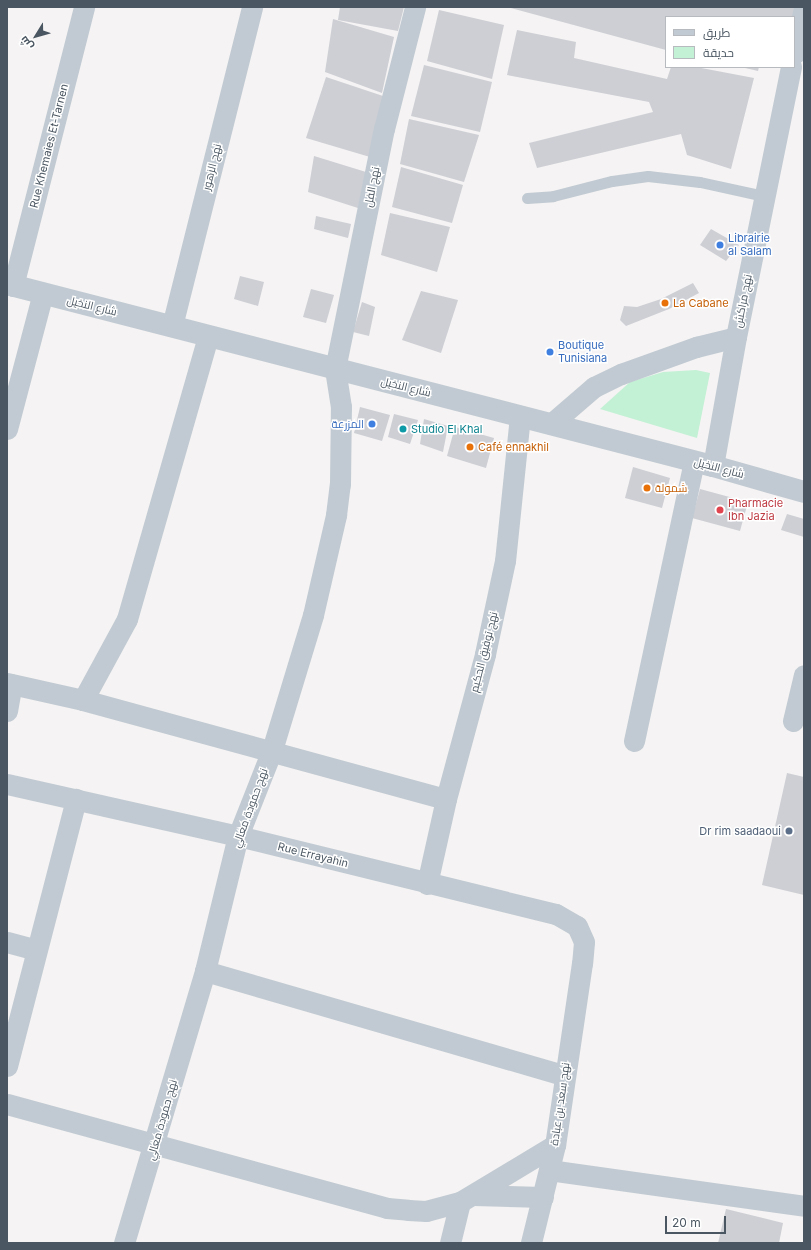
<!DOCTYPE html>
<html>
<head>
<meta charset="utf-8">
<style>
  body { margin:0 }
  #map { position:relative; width:811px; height:1250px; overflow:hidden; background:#f5f3f3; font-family:Inter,Cairo,sans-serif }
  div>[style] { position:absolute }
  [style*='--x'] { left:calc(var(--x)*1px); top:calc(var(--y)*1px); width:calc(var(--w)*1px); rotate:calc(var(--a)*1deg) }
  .green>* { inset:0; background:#c3f1d5 }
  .building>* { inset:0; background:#cdcfd5 }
  .service>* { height:11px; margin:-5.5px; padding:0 5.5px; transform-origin:5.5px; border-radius:5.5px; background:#c1cad2 }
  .minor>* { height:21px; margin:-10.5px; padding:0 10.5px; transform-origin:10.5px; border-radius:10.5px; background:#c1cad2 }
  .tertiary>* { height:22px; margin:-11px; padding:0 11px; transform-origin:11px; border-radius:11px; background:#c1cad2 }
  .dots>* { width:11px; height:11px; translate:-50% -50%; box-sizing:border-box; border:2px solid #fff; border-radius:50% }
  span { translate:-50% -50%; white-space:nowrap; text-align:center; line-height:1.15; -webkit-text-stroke:3px #fff; paint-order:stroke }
  .street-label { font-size:11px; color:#4a5661 }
  .shop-label { font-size:11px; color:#366cbe }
  .left { translate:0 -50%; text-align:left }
  .right { translate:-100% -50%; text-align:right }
  .food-label { font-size:11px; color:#c56008 }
  .culture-label { font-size:11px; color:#0d838f }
  .health-label { font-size:11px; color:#be3a42 }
  .service-label { font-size:11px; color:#4e5e75 }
  .frame { position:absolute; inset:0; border:8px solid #4a5661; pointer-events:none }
  .legend { position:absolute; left:665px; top:16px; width:130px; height:52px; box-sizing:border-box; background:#fff; border:1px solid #b7bbc0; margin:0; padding:5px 7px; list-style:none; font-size:12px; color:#4a5661 }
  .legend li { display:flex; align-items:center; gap:8px; height:20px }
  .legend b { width:20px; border:1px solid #b7bbc0 }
  .north { position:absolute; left:16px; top:16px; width:40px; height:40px; -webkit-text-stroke:3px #fff; paint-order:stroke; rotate:233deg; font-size:11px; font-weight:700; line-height:16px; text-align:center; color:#4a5661 }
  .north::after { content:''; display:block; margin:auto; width:14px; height:18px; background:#4a5661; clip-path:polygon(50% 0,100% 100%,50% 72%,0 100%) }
  .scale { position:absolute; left:665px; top:1216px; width:61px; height:18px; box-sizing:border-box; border:2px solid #4a5661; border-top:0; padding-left:5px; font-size:12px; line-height:14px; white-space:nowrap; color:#4a5661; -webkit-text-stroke:3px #fff; paint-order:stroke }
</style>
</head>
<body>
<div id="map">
  <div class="green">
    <i style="clip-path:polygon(696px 370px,710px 373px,697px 438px,600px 409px,630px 382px,663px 372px)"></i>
  </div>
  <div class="building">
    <i style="clip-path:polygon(340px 7px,404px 7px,398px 31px,338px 20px)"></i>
    <i style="clip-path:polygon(507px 7px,796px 7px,795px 17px,666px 17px,666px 50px)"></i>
    <i style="clip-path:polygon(439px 10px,504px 25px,492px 79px,427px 61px)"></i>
    <i style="clip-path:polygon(333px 19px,394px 37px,382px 93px,325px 72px)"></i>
    <i style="clip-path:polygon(517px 30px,576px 42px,574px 58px,667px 79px,671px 67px,696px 67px,754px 78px,731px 169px,687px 155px,681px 134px,537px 168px,529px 143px,653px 112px,649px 102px,507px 75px)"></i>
    <i style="clip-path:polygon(424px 65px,492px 82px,480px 132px,411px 116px)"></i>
    <i style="clip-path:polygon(741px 67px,759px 67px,758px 71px)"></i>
    <i style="clip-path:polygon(326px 77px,383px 96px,370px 157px,306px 138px)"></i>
    <i style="clip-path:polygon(409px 119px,479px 135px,464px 182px,400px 164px)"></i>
    <i style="clip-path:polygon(314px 156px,366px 172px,358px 208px,308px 192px)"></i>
    <i style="clip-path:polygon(401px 167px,463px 185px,452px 223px,392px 207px)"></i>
    <i style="clip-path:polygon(390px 213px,450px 227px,437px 272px,381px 255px)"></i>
    <i style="clip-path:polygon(316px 216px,351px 224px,348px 238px,314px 229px)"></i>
    <i style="clip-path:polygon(711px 229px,739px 245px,726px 261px,700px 245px)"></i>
    <i style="clip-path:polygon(240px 276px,264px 282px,258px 306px,234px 299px)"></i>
    <i style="clip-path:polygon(693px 283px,699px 293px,669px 309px,626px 326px,620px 320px,624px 306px,637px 307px,661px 299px)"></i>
    <i style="clip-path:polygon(311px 289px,334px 295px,326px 323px,303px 317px)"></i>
    <i style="clip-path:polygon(421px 291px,458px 300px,441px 353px,402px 340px)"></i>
    <i style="clip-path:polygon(362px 302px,375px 307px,369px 336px,353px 332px)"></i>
    <i style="clip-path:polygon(360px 407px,390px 415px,382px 441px,354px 433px)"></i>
    <i style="clip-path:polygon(394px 414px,418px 420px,410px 444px,388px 437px)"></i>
    <i style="clip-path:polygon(424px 419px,448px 426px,443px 452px,420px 444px)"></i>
    <i style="clip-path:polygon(455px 427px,494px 438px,486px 468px,447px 456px)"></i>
    <i style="clip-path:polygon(633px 467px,670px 478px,662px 508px,625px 498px)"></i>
    <i style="clip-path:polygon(700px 489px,748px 502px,740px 531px,692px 518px)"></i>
    <i style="clip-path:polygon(787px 514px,804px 519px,804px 537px,781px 530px)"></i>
    <i style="clip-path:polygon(787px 773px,804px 777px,804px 895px,762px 885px)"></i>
    <i style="clip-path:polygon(726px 1209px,783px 1223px,779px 1243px,718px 1243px)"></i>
  </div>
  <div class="service">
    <i style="--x:527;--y:198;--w:26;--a:-4"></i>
    <i style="--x:553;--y:196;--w:61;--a:-14.3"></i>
    <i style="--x:612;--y:181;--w:36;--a:-8"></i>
    <i style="--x:648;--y:176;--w:52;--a:6.6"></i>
    <i style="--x:700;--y:182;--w:66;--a:12.3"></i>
  </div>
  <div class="minor">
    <i style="--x:794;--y:54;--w:47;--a:-77.7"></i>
    <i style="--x:13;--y:286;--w:288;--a:-75.7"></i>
    <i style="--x:172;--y:326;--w:329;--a:-75.9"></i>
    <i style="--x:551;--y:424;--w:57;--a:-40.7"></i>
    <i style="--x:594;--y:387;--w:30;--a:-26"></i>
    <i style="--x:621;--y:374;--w:80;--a:-19.8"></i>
    <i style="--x:696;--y:347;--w:41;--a:-14"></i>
    <i style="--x:7;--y:429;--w:141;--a:-75.2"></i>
    <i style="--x:713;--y:466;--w:131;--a:-79.9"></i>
    <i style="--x:736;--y:337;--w:276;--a:-78.5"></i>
    <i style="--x:7;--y:683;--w:78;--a:12.6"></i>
    <i style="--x:83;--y:700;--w:376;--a:15.3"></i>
    <i style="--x:83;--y:700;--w:92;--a:-61.5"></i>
    <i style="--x:127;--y:619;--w:294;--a:-74"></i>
    <i style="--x:7;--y:711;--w:27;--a:-80"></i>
    <i style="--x:793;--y:721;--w:47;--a:-76.6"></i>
    <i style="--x:634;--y:741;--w:286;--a:-77.9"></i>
    <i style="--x:7;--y:784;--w:237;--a:12.7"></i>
    <i style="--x:238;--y:836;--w:327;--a:13.8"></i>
    <i style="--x:556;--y:914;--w:24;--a:30"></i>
    <i style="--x:577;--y:926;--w:17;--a:66"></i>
    <i style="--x:584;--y:942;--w:21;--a:95"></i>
    <i style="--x:582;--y:963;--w:184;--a:98.4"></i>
    <i style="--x:555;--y:1145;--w:101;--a:103.8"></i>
    <i style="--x:427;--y:884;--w:87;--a:-77.4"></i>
    <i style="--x:446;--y:799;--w:150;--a:-74.9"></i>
    <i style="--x:485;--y:654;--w:95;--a:-77.9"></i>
    <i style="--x:505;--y:561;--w:146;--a:-84.1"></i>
    <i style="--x:7;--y:942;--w:30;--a:15"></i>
    <i style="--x:205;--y:971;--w:374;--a:16.2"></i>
    <i style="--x:7;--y:1066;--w:276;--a:-75.5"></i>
    <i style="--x:7;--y:1104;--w:394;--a:15.3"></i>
    <i style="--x:387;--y:1208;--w:21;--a:5"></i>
    <i style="--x:408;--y:1210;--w:18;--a:3"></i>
    <i style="--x:426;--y:1211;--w:35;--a:-15"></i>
    <i style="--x:460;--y:1202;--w:111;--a:-31"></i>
    <i style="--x:549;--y:1170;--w:258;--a:8"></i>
    <i style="--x:474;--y:1195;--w:69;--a:1.7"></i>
    <i style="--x:124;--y:1243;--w:284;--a:-73.4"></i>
    <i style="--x:205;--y:971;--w:139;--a:-76.3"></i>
    <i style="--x:238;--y:836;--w:92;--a:-68.4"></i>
    <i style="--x:272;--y:750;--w:141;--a:-73.1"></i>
    <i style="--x:313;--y:615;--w:103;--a:-77"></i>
    <i style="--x:336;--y:515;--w:31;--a:-83"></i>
    <i style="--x:340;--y:484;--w:77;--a:-89.3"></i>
    <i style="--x:341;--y:407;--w:38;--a:-99"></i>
    <i style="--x:335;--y:369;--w:245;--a:-78.5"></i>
    <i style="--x:384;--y:129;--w:126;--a:-75.7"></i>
    <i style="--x:450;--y:1243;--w:42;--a:-76.3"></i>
  </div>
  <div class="tertiary">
    <i style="--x:7;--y:284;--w:729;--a:14.46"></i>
    <i style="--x:713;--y:466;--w:95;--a:15.9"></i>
  </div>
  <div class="dots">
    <i style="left:720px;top:245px;background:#3f7fe0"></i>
    <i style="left:665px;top:303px;background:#e8710a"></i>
    <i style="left:550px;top:352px;background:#3f7fe0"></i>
    <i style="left:372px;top:424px;background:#3f7fe0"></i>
    <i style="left:403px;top:429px;background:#0f9aa8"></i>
    <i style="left:470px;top:447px;background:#e8710a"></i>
    <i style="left:647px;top:488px;background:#e8710a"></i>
    <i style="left:720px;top:510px;background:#e0444e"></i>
    <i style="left:789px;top:831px;background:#5c6f8a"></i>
  </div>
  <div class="street-label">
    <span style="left:49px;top:146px;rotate:-76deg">Rue Khemaies Et-Tarnen</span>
    <span style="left:212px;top:167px;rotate:-76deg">نهج الزهور</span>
    <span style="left:372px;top:187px;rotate:-79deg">نهج الفل</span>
    <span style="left:743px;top:301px;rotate:-79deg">نهج مراكش</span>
    <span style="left:92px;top:306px;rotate:14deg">شارع النخيل</span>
    <span style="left:406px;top:387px;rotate:14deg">شارع النخيل</span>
    <span style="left:719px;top:468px;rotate:15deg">شارع النخيل</span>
    <span style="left:484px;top:652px;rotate:-76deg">نهج توفيق الحكيم</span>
    <span style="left:250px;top:808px;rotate:-70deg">نهج حمودة معالي</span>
    <span style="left:313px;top:855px;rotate:14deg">Rue Errayahin</span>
    <span style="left:560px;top:1104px;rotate:-82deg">نهج سعد بن عبادة</span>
    <span style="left:162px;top:1120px;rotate:-74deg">نهج حمودة معالي</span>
  </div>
  <div class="shop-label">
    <span class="left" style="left:728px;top:245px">Librairie<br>al Salam</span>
    <span class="left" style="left:558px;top:352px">Boutique<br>Tunisiana</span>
    <span class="right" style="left:364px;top:424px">المزرعة</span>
  </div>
  <div class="food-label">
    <span class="left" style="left:673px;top:303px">La Cabane</span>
    <span class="left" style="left:478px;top:447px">Café ennakhil</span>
    <span class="left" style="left:655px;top:488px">شمولة</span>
  </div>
  <div class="culture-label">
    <span class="left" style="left:411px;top:429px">Studio El Khal</span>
  </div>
  <div class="health-label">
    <span class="left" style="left:728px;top:510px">Pharmacie<br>Ibn Jazia</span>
  </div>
  <div class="service-label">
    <span class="right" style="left:781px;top:831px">Dr rim saadaoui</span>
  </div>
  <div class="frame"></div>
  <ul class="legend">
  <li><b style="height:5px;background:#c1cad2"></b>طريق</li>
  <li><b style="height:11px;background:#c3f1d5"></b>حديقة</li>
  </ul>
  <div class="north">ش</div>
  <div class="scale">20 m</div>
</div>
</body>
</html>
